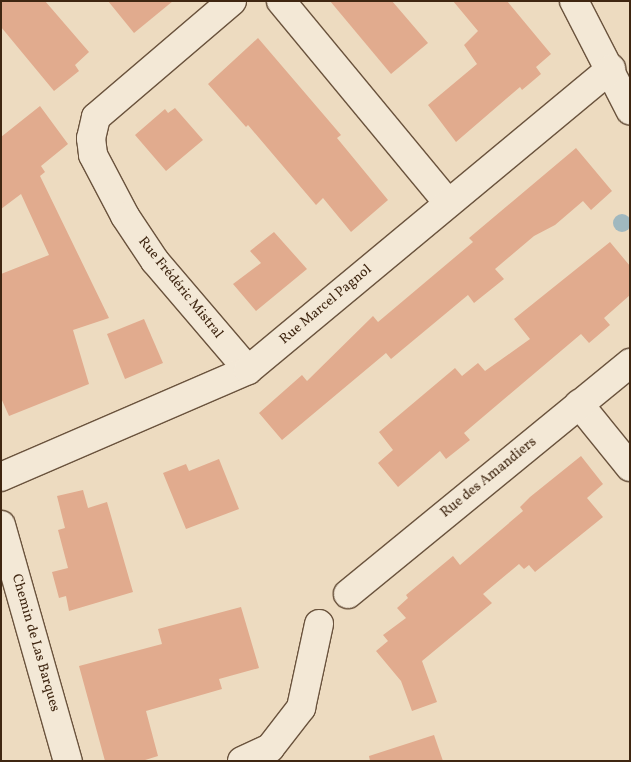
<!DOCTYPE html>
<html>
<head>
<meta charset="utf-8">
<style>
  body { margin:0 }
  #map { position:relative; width:631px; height:762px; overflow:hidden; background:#eddbc0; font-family:Vollkorn,serif }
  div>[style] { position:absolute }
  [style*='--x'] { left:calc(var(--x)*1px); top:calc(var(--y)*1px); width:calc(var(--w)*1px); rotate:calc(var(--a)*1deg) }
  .water>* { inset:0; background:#a0b8bf }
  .round { border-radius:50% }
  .building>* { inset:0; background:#e1ab8e }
  .roads { filter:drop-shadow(1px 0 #6a533d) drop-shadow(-1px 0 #6a533d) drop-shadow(0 1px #6a533d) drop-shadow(0 -1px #6a533d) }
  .minor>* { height:28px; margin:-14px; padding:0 14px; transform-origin:14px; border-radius:14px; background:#f3e8d6 }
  span { translate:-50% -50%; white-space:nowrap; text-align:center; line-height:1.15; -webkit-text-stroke:4px #f3e8d6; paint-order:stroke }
  .street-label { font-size:14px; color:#3f2611 }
  .frame { position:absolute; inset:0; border:2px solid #3f2611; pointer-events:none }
</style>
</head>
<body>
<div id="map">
  <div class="water">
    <i class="round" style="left:613px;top:214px;width:18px;height:18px"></i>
  </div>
  <div class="building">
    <i style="clip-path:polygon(1px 1px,45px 1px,89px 52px,75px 65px,79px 71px,54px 91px,1px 27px)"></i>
    <i style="clip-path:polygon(108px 1px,173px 1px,134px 33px)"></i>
    <i style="clip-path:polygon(330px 1px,392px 1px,428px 43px,391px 74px)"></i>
    <i style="clip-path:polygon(453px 1px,507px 1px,551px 54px,536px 67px,541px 74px,522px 90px,520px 87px,456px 142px,428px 105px,477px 64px,464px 45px,478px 31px)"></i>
    <i style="clip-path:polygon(258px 38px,341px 135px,337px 138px,388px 200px,351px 232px,323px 198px,316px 205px,248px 125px,246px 127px,208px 84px)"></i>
    <i style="clip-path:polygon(40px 106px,68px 144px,41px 166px,45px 172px,40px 176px,109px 318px,73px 330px,89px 384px,9px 416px,1px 398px,1px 274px,49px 255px,21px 194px,1px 209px,1px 137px)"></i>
    <i style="clip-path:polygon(175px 108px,203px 140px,166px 171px,135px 135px,165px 109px,168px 113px)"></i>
    <i style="clip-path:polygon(576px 148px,612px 191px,591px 210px,583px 201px,555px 225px,534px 236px,495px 269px,504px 279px,474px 303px,468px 295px,391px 359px,386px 353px,282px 440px,259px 413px,302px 375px,307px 381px,373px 316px,378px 322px,473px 242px,469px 238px)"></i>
    <i style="clip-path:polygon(274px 232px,307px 269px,256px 311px,233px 284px,261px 263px,250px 251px)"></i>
    <i style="clip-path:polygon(610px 242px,630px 266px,630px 295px,604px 318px,610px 325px,589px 343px,581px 334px,464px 433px,470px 440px,446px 459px,440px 451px,398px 487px,378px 463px,393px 450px,379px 432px,455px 368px,462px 376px,478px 363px,485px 371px,530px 339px,514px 319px)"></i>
    <i style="clip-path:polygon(144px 319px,163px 363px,125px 379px,107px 334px)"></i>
    <i style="clip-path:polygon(581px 456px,603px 484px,587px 498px,603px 517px,535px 572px,529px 565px,524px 569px,519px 564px,483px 594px,492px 603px,422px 661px,437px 702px,412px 711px,401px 681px,376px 651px,388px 641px,383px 635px,406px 618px,397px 608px,408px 598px,406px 595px,453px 556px,460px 565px,523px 511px,520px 507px,530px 497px)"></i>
    <i style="clip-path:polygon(219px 459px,239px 509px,186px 529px,163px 473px,186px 464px,189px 471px)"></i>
    <i style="clip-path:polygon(83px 490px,88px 508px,107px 502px,133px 592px,69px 611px,66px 596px,59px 598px,52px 572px,68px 568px,58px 530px,65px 528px,57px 496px)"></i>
    <i style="clip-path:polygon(241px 607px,259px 668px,219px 679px,222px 689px,146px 711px,158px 756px,142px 761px,105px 761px,79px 666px,162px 644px,158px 629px)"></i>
    <i style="clip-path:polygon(434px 735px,443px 761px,370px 761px,369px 756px)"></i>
  </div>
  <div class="roads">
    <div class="minor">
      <i style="--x:232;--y:1;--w:179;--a:139.5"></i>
      <i style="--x:96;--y:117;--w:22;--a:103"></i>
      <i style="--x:91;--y:138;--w:17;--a:83"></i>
      <i style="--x:93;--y:155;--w:69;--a:62.3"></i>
      <i style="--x:125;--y:216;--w:54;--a:56.3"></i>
      <i style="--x:155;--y:261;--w:143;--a:49.5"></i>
      <i style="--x:281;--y:1;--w:261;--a:50.4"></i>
      <i style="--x:574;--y:1;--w:123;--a:62.8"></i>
      <i style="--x:579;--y:404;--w:81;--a:51"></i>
      <i style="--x:1;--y:477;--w:269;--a:-23.4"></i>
      <i style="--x:248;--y:370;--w:472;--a:-39.7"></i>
      <i style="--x:1;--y:525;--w:245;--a:74.2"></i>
      <i style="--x:348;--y:594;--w:365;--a:-39.3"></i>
      <i style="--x:242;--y:761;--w:31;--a:-25"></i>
      <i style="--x:270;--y:748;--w:51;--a:-52.2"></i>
      <i style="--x:301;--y:708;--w:86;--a:-77.9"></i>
    </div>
  </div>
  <div class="street-label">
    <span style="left:180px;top:288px;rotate:51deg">Rue Frédéric Mistral</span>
    <span style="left:326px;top:305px;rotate:-40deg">Rue Marcel Pagnol</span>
    <span style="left:489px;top:478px;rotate:-39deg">Rue des Amandiers</span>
    <span style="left:35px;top:643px;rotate:74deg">Chemin de Las Barques</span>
  </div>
  <div class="frame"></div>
</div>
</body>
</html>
